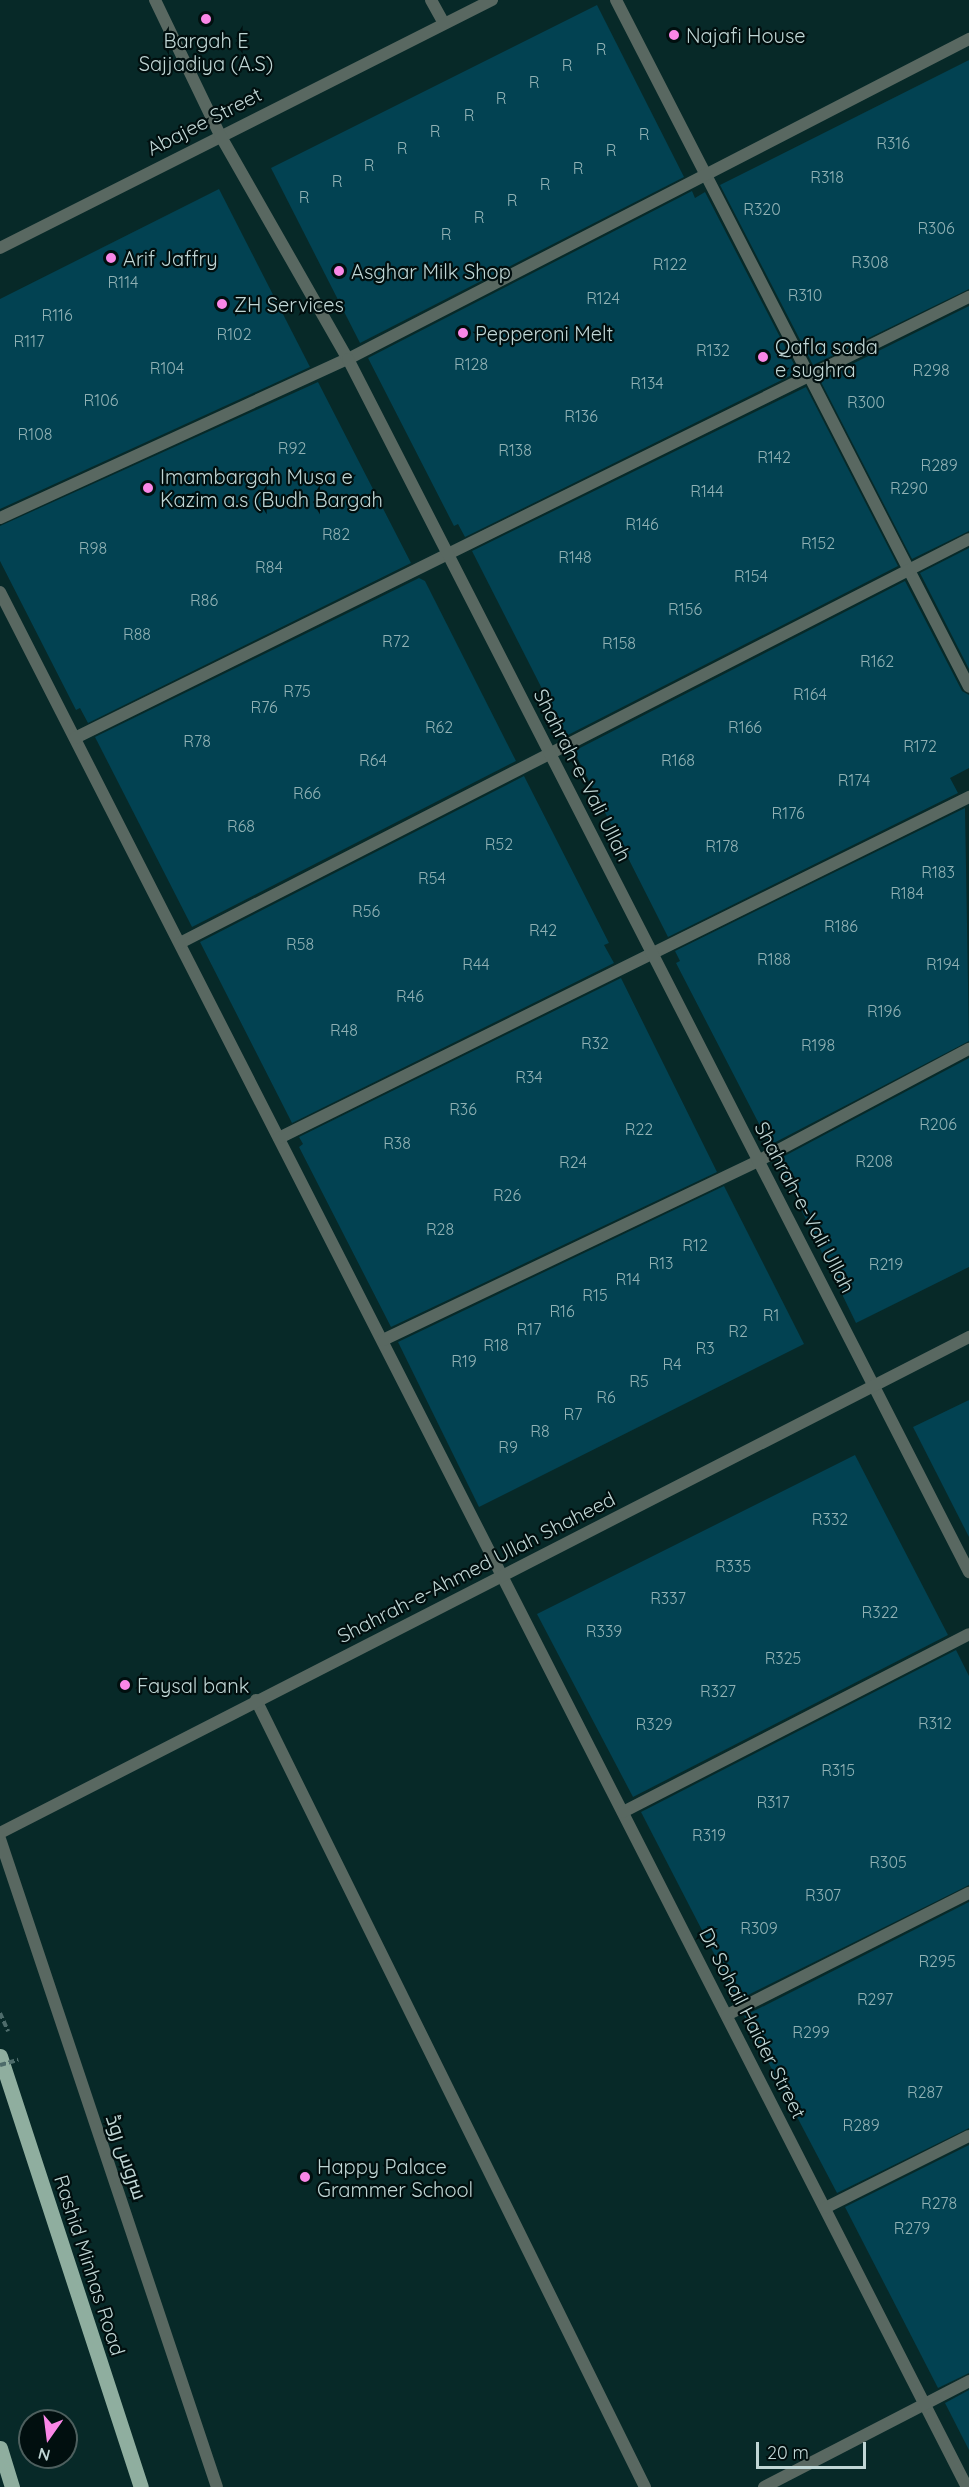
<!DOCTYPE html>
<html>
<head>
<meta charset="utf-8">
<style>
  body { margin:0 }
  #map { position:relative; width:969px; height:2487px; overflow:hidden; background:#072928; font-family:Quicksand,Cairo,sans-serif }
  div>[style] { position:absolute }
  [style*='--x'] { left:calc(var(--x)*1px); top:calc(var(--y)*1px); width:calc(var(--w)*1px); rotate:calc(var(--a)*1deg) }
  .building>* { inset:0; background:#024252 }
  .path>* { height:4px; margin-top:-2px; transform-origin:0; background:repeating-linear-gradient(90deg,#4d6b6a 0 6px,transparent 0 9px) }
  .service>* { height:12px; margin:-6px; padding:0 6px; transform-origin:6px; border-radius:6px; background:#596861 }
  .minor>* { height:12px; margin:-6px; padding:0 6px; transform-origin:6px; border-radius:6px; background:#596861 }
  .tertiary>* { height:12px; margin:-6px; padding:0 6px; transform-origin:6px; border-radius:6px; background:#596861 }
  .primary>* { height:15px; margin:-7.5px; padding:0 7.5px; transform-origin:7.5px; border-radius:7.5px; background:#8fae9f }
  .path-bridge>* { height:4px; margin-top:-2px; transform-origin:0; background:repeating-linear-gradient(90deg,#4d6b6a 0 6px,transparent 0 9px) }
  .dots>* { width:16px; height:16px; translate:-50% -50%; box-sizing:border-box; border:3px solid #010f0f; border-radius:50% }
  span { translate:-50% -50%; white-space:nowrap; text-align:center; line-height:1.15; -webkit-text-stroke:4.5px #010f0f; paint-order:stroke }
  .number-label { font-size:16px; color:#90b1b4 }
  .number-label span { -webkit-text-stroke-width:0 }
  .poi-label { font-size:20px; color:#c0d6d5 }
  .left { translate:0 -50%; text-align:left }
  .street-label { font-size:20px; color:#c0d6d5 }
  .north { position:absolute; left:18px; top:2409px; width:60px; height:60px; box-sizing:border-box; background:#010f0f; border:2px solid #4d5f5e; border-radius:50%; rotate:194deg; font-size:16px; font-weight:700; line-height:24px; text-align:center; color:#c0d6d5 }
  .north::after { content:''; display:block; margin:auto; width:21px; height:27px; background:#fa87e7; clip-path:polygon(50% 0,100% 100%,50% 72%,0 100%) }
  .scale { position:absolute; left:756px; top:2442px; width:110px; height:27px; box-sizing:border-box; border:3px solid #c0d6d5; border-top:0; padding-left:8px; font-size:18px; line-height:21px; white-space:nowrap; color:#c0d6d5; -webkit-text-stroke:4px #010f0f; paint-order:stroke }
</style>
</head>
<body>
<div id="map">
  <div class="building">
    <i style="clip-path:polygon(597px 5px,684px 177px,360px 343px,271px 168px)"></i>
    <i style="clip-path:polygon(969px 60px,969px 289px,813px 365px,720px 185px)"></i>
    <i style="clip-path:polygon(219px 189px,310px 367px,0 509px,0 299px)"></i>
    <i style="clip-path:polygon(692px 191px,695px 198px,705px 192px,798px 372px,465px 537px,458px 524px,454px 526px,368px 358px)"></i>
    <i style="clip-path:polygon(969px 306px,969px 531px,912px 559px,820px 380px)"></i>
    <i style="clip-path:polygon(318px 382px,411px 563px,88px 723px,80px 708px,76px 710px,0 561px,0 526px)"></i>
    <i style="clip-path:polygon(806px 387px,898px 566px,566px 736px,472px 551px)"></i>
    <i style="clip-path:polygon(969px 548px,969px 669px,920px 573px)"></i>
    <i style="clip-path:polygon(419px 578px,425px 581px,516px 761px,192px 927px,95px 737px)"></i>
    <i style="clip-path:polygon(905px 581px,962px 691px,969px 695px,969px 768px,950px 778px,958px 793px,668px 937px,574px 751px)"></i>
    <i style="clip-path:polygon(524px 776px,609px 943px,604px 945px,614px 963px,292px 1123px,200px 942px)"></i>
    <i style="clip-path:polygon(965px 808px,969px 1041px,770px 1145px,676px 963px,680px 961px,675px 951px)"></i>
    <i style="clip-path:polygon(621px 978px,717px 1172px,391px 1327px,299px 1147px,303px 1144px,299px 1137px)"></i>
    <i style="clip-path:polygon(969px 1058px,969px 1267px,856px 1323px,777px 1160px)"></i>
    <i style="clip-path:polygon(724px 1186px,804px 1344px,479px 1507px,398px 1342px)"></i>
    <i style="clip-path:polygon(969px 1400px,969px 1537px,913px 1427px)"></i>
    <i style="clip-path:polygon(855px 1455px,948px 1635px,633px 1797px,537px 1614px)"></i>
    <i style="clip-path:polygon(956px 1650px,969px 1676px,969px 1885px,738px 2000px,641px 1812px)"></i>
    <i style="clip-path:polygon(969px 1902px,969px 2128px,837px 2193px,744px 2016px)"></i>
    <i style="clip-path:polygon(969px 2145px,969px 2373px,938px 2388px,845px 2207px)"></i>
    <i style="clip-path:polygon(969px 2390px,969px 2450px,945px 2403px)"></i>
  </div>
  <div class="path">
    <i style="--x:0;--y:2013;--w:20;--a:66"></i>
  </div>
  <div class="service">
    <i style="--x:0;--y:1839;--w:683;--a:71.49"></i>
  </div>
  <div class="minor">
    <i style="--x:431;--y:0;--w:25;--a:61"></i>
    <i style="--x:616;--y:0;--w:772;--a:62.8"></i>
    <i style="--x:0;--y:248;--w:551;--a:-26.75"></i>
    <i style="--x:0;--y:518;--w:383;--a:-24.6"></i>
    <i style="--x:348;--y:359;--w:699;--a:-27.26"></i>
    <i style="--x:0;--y:592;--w:2127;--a:62.97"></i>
    <i style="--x:75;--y:738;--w:997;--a:-26.26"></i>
    <i style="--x:180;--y:943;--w:886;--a:-27.11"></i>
    <i style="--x:279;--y:1138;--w:770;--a:-26.3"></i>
    <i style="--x:383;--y:1340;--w:416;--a:-25.5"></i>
    <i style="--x:758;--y:1161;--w:239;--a:-28"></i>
    <i style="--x:256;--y:1700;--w:878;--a:63.7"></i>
    <i style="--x:623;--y:1812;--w:389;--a:-27.2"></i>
    <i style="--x:727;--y:2015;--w:271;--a:-26.8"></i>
    <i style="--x:825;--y:2208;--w:161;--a:-26.6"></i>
    <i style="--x:764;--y:2487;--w:231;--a:-27.3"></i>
  </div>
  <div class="tertiary">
    <i style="--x:155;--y:0;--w:150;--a:64.3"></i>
    <i style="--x:220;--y:135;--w:258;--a:60.3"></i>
    <i style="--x:348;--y:359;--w:1363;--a:62.89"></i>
    <i style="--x:0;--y:1833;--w:1089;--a:-27.11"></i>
  </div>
  <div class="primary">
    <i style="--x:0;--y:2056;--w:453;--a:71.9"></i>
    <i style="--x:0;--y:2448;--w:41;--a:72.9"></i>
  </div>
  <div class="path-bridge">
    <i style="--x:0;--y:2065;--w:19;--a:-16"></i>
  </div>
  <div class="dots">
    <i style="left:206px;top:19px;background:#fa87e7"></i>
    <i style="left:674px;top:35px;background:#fa87e7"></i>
    <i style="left:111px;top:258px;background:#fa87e7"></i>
    <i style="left:339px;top:271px;background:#fa87e7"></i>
    <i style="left:222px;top:304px;background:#fa87e7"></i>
    <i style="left:463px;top:333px;background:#fa87e7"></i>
    <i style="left:763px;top:357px;background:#fa87e7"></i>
    <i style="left:148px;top:488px;background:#fa87e7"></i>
    <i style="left:125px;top:1685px;background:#fa87e7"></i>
    <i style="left:305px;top:2177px;background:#fa87e7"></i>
  </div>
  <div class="number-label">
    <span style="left:601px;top:49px">R</span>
    <span style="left:567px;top:65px">R</span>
    <span style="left:534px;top:82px">R</span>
    <span style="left:501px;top:98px">R</span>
    <span style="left:469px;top:115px">R</span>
    <span style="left:435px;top:131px">R</span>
    <span style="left:644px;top:134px">R</span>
    <span style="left:893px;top:143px">R316</span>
    <span style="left:402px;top:148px">R</span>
    <span style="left:611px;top:150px">R</span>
    <span style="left:369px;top:165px">R</span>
    <span style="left:578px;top:168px">R</span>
    <span style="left:827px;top:177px">R318</span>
    <span style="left:337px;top:181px">R</span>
    <span style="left:545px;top:184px">R</span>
    <span style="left:304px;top:197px">R</span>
    <span style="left:512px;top:200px">R</span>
    <span style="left:762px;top:209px">R320</span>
    <span style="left:479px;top:217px">R</span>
    <span style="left:936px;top:228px">R306</span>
    <span style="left:446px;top:234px">R</span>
    <span style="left:870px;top:262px">R308</span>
    <span style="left:670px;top:264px">R122</span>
    <span style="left:123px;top:282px">R114</span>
    <span style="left:805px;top:295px">R310</span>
    <span style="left:603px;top:298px">R124</span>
    <span style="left:57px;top:315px">R116</span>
    <span style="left:234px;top:334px">R102</span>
    <span style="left:29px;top:341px">R117</span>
    <span style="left:713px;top:350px">R132</span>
    <span style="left:471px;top:364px">R128</span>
    <span style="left:167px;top:368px">R104</span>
    <span style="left:931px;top:370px">R298</span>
    <span style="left:647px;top:383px">R134</span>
    <span style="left:101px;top:400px">R106</span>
    <span style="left:866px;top:402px">R300</span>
    <span style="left:581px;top:416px">R136</span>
    <span style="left:35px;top:434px">R108</span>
    <span style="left:292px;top:448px">R92</span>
    <span style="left:515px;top:450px">R138</span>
    <span style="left:774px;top:457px">R142</span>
    <span style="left:939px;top:465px">R289</span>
    <span style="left:909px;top:488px">R290</span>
    <span style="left:707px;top:491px">R144</span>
    <span style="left:642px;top:524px">R146</span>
    <span style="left:336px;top:534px">R82</span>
    <span style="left:818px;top:543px">R152</span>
    <span style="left:93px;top:548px">R98</span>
    <span style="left:575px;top:557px">R148</span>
    <span style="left:269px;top:567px">R84</span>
    <span style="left:751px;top:576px">R154</span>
    <span style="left:204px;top:600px">R86</span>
    <span style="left:685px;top:609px">R156</span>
    <span style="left:137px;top:634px">R88</span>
    <span style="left:396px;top:641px">R72</span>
    <span style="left:619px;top:643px">R158</span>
    <span style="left:877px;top:661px">R162</span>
    <span style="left:297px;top:691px">R75</span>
    <span style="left:810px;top:694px">R164</span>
    <span style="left:264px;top:707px">R76</span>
    <span style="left:439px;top:727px">R62</span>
    <span style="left:745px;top:727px">R166</span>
    <span style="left:197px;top:741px">R78</span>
    <span style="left:920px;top:746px">R172</span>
    <span style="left:373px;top:760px">R64</span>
    <span style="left:678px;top:760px">R168</span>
    <span style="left:854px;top:780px">R174</span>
    <span style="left:307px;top:793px">R66</span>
    <span style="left:788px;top:813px">R176</span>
    <span style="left:241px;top:826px">R68</span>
    <span style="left:499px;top:844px">R52</span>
    <span style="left:722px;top:846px">R178</span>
    <span style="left:938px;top:872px">R183</span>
    <span style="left:432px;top:878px">R54</span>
    <span style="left:907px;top:893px">R184</span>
    <span style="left:366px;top:911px">R56</span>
    <span style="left:841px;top:926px">R186</span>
    <span style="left:543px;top:930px">R42</span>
    <span style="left:300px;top:944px">R58</span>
    <span style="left:774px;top:959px">R188</span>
    <span style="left:476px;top:964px">R44</span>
    <span style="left:943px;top:964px">R194</span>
    <span style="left:410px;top:996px">R46</span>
    <span style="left:884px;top:1011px">R196</span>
    <span style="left:344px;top:1030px">R48</span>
    <span style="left:595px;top:1043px">R32</span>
    <span style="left:818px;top:1045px">R198</span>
    <span style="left:529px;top:1077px">R34</span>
    <span style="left:463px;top:1109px">R36</span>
    <span style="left:938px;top:1124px">R206</span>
    <span style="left:639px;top:1129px">R22</span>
    <span style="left:397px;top:1143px">R38</span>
    <span style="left:874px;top:1161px">R208</span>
    <span style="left:573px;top:1162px">R24</span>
    <span style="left:507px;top:1195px">R26</span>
    <span style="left:440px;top:1229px">R28</span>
    <span style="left:695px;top:1245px">R12</span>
    <span style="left:661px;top:1263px">R13</span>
    <span style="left:886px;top:1264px">R219</span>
    <span style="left:628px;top:1279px">R14</span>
    <span style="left:595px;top:1295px">R15</span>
    <span style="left:562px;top:1311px">R16</span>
    <span style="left:771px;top:1315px">R1</span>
    <span style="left:529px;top:1329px">R17</span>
    <span style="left:738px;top:1331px">R2</span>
    <span style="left:496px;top:1345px">R18</span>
    <span style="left:705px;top:1348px">R3</span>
    <span style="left:464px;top:1361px">R19</span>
    <span style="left:672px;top:1364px">R4</span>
    <span style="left:639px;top:1381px">R5</span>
    <span style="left:606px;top:1397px">R6</span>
    <span style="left:573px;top:1414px">R7</span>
    <span style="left:540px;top:1431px">R8</span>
    <span style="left:508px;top:1447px">R9</span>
    <span style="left:830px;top:1519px">R332</span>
    <span style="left:733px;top:1566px">R335</span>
    <span style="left:668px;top:1598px">R337</span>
    <span style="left:880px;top:1612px">R322</span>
    <span style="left:604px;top:1631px">R339</span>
    <span style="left:783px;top:1658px">R325</span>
    <span style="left:718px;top:1691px">R327</span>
    <span style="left:935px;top:1723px">R312</span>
    <span style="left:654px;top:1724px">R329</span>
    <span style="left:838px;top:1770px">R315</span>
    <span style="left:773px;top:1802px">R317</span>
    <span style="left:709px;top:1835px">R319</span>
    <span style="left:888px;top:1862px">R305</span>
    <span style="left:823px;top:1895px">R307</span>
    <span style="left:759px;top:1928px">R309</span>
    <span style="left:937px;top:1961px">R295</span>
    <span style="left:875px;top:1999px">R297</span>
    <span style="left:811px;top:2032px">R299</span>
    <span style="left:925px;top:2092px">R287</span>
    <span style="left:861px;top:2125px">R289</span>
    <span style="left:939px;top:2203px">R278</span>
    <span style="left:912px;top:2228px">R279</span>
  </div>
  <div class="poi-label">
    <span class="left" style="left:686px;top:35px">Najafi House</span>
    <span style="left:206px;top:52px">Bargah E<br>Sajjadiya (A.S)</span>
    <span class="left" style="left:123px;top:258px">Arif Jaffry</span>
    <span class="left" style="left:351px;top:271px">Asghar Milk Shop</span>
    <span class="left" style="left:234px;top:304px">ZH Services</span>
    <span class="left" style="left:475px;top:333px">Pepperoni Melt</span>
    <span class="left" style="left:775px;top:358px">Qafla sada<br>e sughra</span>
    <span class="left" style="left:160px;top:488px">Imambargah Musa e<br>Kazim a.s (Budh Bargah</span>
    <span class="left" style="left:137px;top:1685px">Faysal bank</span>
    <span class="left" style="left:317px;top:2178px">Happy Palace<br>Grammer School</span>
  </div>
  <div class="street-label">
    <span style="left:204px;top:121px;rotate:-27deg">Abajee Street</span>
    <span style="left:583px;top:775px;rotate:63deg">Shahrah-e-Vali Ullah</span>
    <span style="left:805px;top:1207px;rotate:62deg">Shahrah-e-Vali Ullah</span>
    <span style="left:476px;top:1567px;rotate:-27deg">Shahrah-e-Ahmed Ullah Shaheed</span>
    <span style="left:753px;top:2023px;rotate:63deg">Dr Sohail Haider Street</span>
    <span style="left:127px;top:2157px;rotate:71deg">سروس روڈ</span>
    <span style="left:90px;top:2265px;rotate:72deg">Rashid Minhas Road</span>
  </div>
  <div class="north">N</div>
  <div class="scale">20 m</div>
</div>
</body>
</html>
